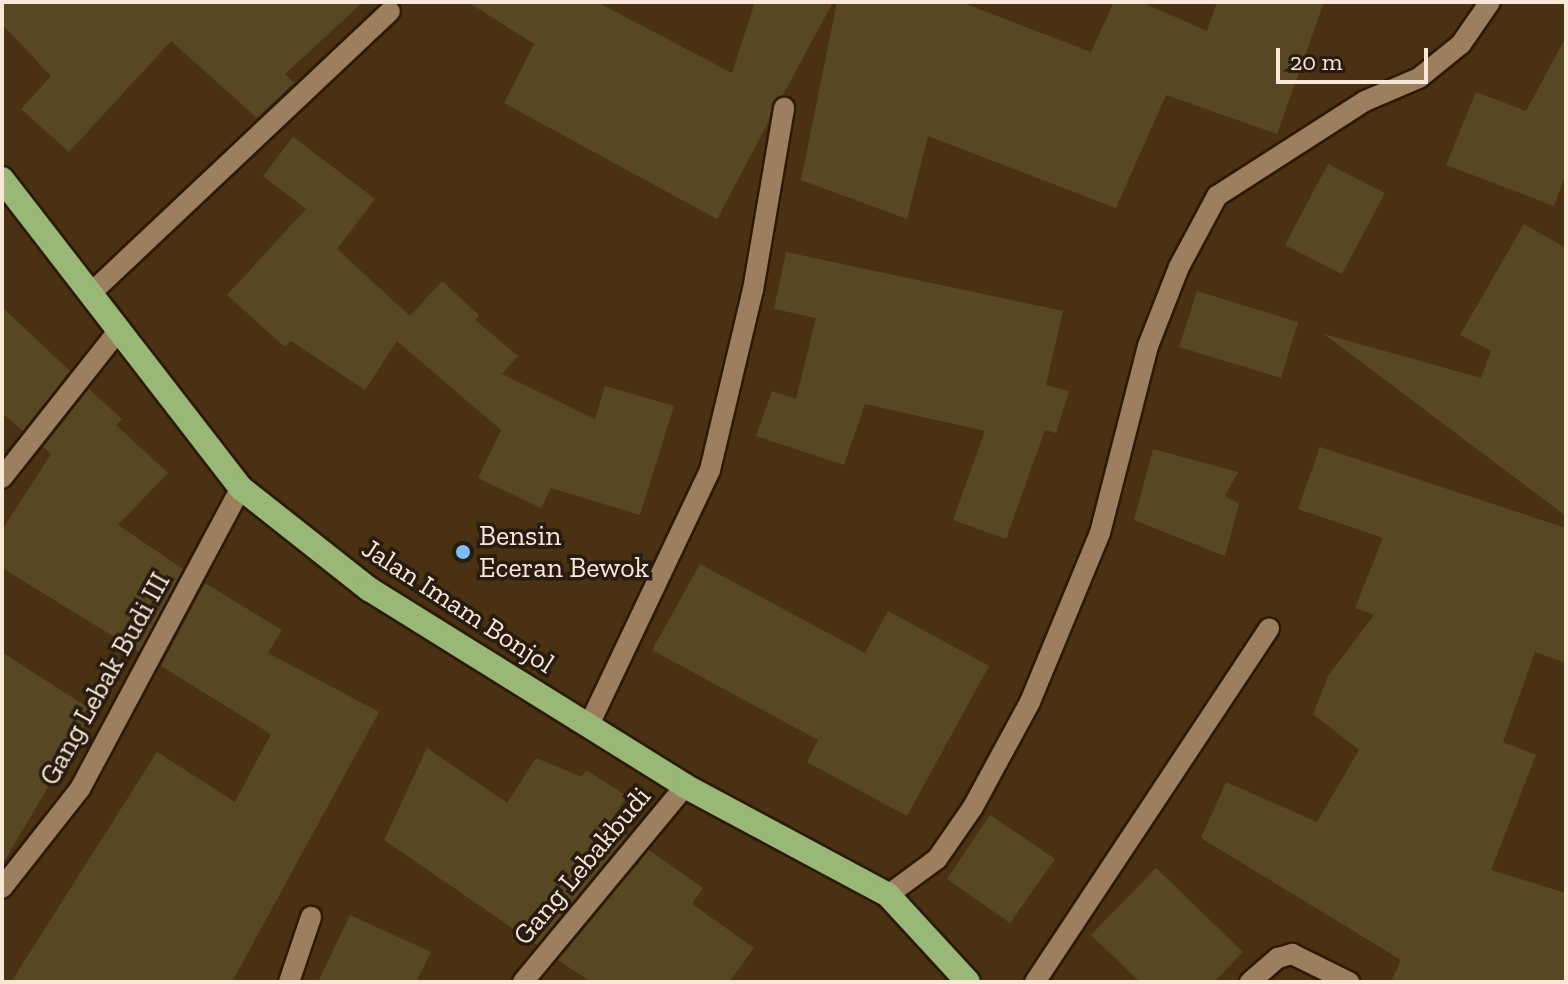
<!DOCTYPE html>
<html>
<head>
<meta charset="utf-8">
<style>
  body { margin:0 }
  #map { position:relative; width:1568px; height:984px; overflow:hidden; background:#4a3112; font-family:"Zilla Slab",serif }
  div>[style] { position:absolute }
  [style*='--x'] { left:calc(var(--x)*1px); top:calc(var(--y)*1px); width:calc(var(--w)*1px); rotate:calc(var(--a)*1deg) }
  .building>* { inset:0; background:#574823 }
  .roads { filter:drop-shadow(2px 0 #2c1a03) drop-shadow(-2px 0 #2c1a03) drop-shadow(0 2px #2c1a03) drop-shadow(0 -2px #2c1a03) }
  .street>* { height:20px; margin:-10px; padding:0 10px; transform-origin:10px; border-radius:10px; background:#9c7f5f }
  .highway>* { height:24px; margin:-12px; padding:0 12px; transform-origin:12px; border-radius:12px; background:#99b776 }
  .dots>* { width:22px; height:22px; translate:-50% -50%; box-sizing:border-box; border:4px solid #271c0f; border-radius:50% }
  span { translate:-50% -50%; white-space:nowrap; text-align:center; line-height:1.15; -webkit-text-stroke:7px #271c0f; paint-order:stroke }
  .poi-label { font-size:28px; color:#f8e8d7 }
  .left { translate:0 -50%; text-align:left }
  .street-label { font-size:28px; color:#f8e8d7 }
  .frame { position:absolute; inset:0; border:4px solid #f8e8d7; pointer-events:none }
  .scale { position:absolute; left:1276px; top:48px; width:152px; height:36px; box-sizing:border-box; border:4px solid #f8e8d7; border-top:0; padding-left:10px; font-size:24px; line-height:28px; white-space:nowrap; color:#f8e8d7; -webkit-text-stroke:6px #271c0f; paint-order:stroke }
</style>
</head>
<body>
<div id="map">
  <div class="building">
    <i style="clip-path:polygon(2px 2px,363px 2px,285px 74px,294px 83px,257px 118px,171px 41px,69px 152px,21px 109px,51px 76px,2px 24px)"></i>
    <i style="clip-path:polygon(468px 2px,597px 2px,732px 73px,755px 2px,833px 2px,783px 95px,774px 100px,768px 123px,717px 219px,504px 103px,534px 44px)"></i>
    <i style="clip-path:polygon(837px 2px,961px 2px,1091px 52px,1114px 2px,1141px 2px,1207px 31px,1217px 2px,1324px 2px,1277px 134px,1166px 95px,1116px 208px,928px 136px,907px 219px,801px 180px)"></i>
    <i style="clip-path:polygon(1566px 37px,1566px 174px,1554px 206px,1446px 165px,1476px 92px,1526px 111px)"></i>
    <i style="clip-path:polygon(293px 137px,375px 199px,337px 249px,410px 316px,442px 281px,479px 315px,475px 320px,518px 356px,502px 374px,595px 419px,605px 386px,674px 406px,640px 515px,551px 488px,541px 508px,478px 478px,501px 430px,397px 341px,365px 390px,291px 341px,285px 347px,227px 295px,306px 209px,263px 176px)"></i>
    <i style="clip-path:polygon(1328px 164px,1385px 193px,1342px 274px,1285px 245px)"></i>
    <i style="clip-path:polygon(1524px 224px,1566px 248px,1566px 516px,1324px 334px,1481px 378px,1491px 351px,1460px 335px)"></i>
    <i style="clip-path:polygon(786px 252px,1063px 311px,1046px 385px,1069px 391px,1056px 433px,1045px 430px,1006px 539px,953px 520px,985px 431px,865px 404px,844px 465px,756px 436px,772px 391px,796px 399px,816px 318px,774px 309px)"></i>
    <i style="clip-path:polygon(1197px 291px,1298px 322px,1281px 378px,1179px 347px)"></i>
    <i style="clip-path:polygon(2px 307px,70px 371px,23px 431px,2px 413px)"></i>
    <i style="clip-path:polygon(89px 389px,122px 419px,116px 425px,168px 473px,118px 525px,183px 569px,139px 652px,2px 568px,2px 530px,51px 454px,43px 447px)"></i>
    <i style="clip-path:polygon(1320px 447px,1566px 528px,1566px 663px,1535px 652px,1503px 742px,1536px 755px,1491px 870px,1566px 893px,1566px 982px,1391px 982px,1401px 960px,1201px 838px,1226px 782px,1317px 822px,1359px 750px,1313px 714px,1328px 676px,1374px 615px,1355px 608px,1383px 538px,1298px 509px)"></i>
    <i style="clip-path:polygon(1153px 449px,1238px 472px,1225px 496px,1239px 504px,1225px 556px,1134px 520px)"></i>
    <i style="clip-path:polygon(700px 564px,865px 653px,888px 611px,989px 666px,907px 816px,807px 762px,818px 740px,652px 650px)"></i>
    <i style="clip-path:polygon(205px 583px,282px 630px,268px 653px,379px 712px,232px 982px,11px 982px,157px 752px,235px 802px,271px 734px,161px 666px)"></i>
    <i style="clip-path:polygon(2px 652px,93px 711px,2px 865px)"></i>
    <i style="clip-path:polygon(427px 748px,507px 803px,536px 758px,582px 777px,586px 770px,627px 796px,609px 823px,627px 836px,537px 945px,384px 840px)"></i>
    <i style="clip-path:polygon(990px 815px,1055px 859px,1010px 923px,947px 879px)"></i>
    <i style="clip-path:polygon(649px 850px,703px 888px,692px 904px,754px 948px,729px 982px,591px 982px,558px 960px)"></i>
    <i style="clip-path:polygon(1156px 868px,1243px 952px,1214px 982px,1140px 982px,1091px 935px)"></i>
    <i style="clip-path:polygon(350px 915px,431px 952px,416px 982px,318px 982px)"></i>
  </div>
  <div class="roads">
    <div class="street">
      <i style="--x:90;--y:294;--w:412;--a:-43.3"></i>
      <i style="--x:2;--y:478;--w:187;--a:-51.7"></i>
      <i style="--x:589;--y:725;--w:282;--a:-64.6"></i>
      <i style="--x:710;--y:470;--w:185;--a:-76.6"></i>
      <i style="--x:753;--y:290;--w:185;--a:-80.3"></i>
      <i style="--x:2;--y:888;--w:126;--a:-51.8"></i>
      <i style="--x:80;--y:789;--w:341;--a:-61.9"></i>
      <i style="--x:888;--y:895;--w:61;--a:-36.3"></i>
      <i style="--x:937;--y:859;--w:63;--a:-55.3"></i>
      <i style="--x:973;--y:807;--w:119;--a:-61.5"></i>
      <i style="--x:1030;--y:702;--w:183;--a:-67.5"></i>
      <i style="--x:1100;--y:533;--w:193;--a:-75.6"></i>
      <i style="--x:1148;--y:346;--w:85;--a:-68.6"></i>
      <i style="--x:1179;--y:267;--w:81;--a:-61.8"></i>
      <i style="--x:1217;--y:196;--w:176;--a:-32.7"></i>
      <i style="--x:1365;--y:101;--w:59;--a:-23.1"></i>
      <i style="--x:1419;--y:78;--w:54;--a:-39"></i>
      <i style="--x:1461;--y:44;--w:51;--a:-55.4"></i>
      <i style="--x:289;--y:982;--w:69;--a:-71.3"></i>
      <i style="--x:523;--y:982;--w:254;--a:-50.4"></i>
      <i style="--x:1035;--y:982;--w:424;--a:-56.5"></i>
      <i style="--x:1250;--y:982;--w:37;--a:-41"></i>
      <i style="--x:1278;--y:958;--w:15;--a:-16"></i>
      <i style="--x:1292;--y:954;--w:64;--a:26.2"></i>
    </div>
    <div class="highway">
      <i style="--x:2;--y:179;--w:391;--a:52.3"></i>
      <i style="--x:241;--y:488;--w:163;--a:38.3"></i>
      <i style="--x:369;--y:589;--w:372;--a:31.9"></i>
      <i style="--x:685;--y:786;--w:230;--a:28.2"></i>
      <i style="--x:888;--y:895;--w:118;--a:47.4"></i>
    </div>
  </div>
  <div class="dots">
    <i style="left:463px;top:552px;background:#7fbdfa"></i>
  </div>
  <div class="poi-label">
    <span class="left" style="left:479px;top:552px">Bensin<br>Eceran Bewok</span>
  </div>
  <div class="street-label">
    <span style="left:458px;top:606px;rotate:33deg">Jalan Imam Bonjol</span>
    <span style="left:105px;top:679px;rotate:-61deg">Gang Lebak Budi III</span>
    <span style="left:582px;top:866px;rotate:-50deg">Gang Lebakbudi</span>
  </div>
  <div class="frame"></div>
  <div class="scale">20 m</div>
</div>
</body>
</html>
